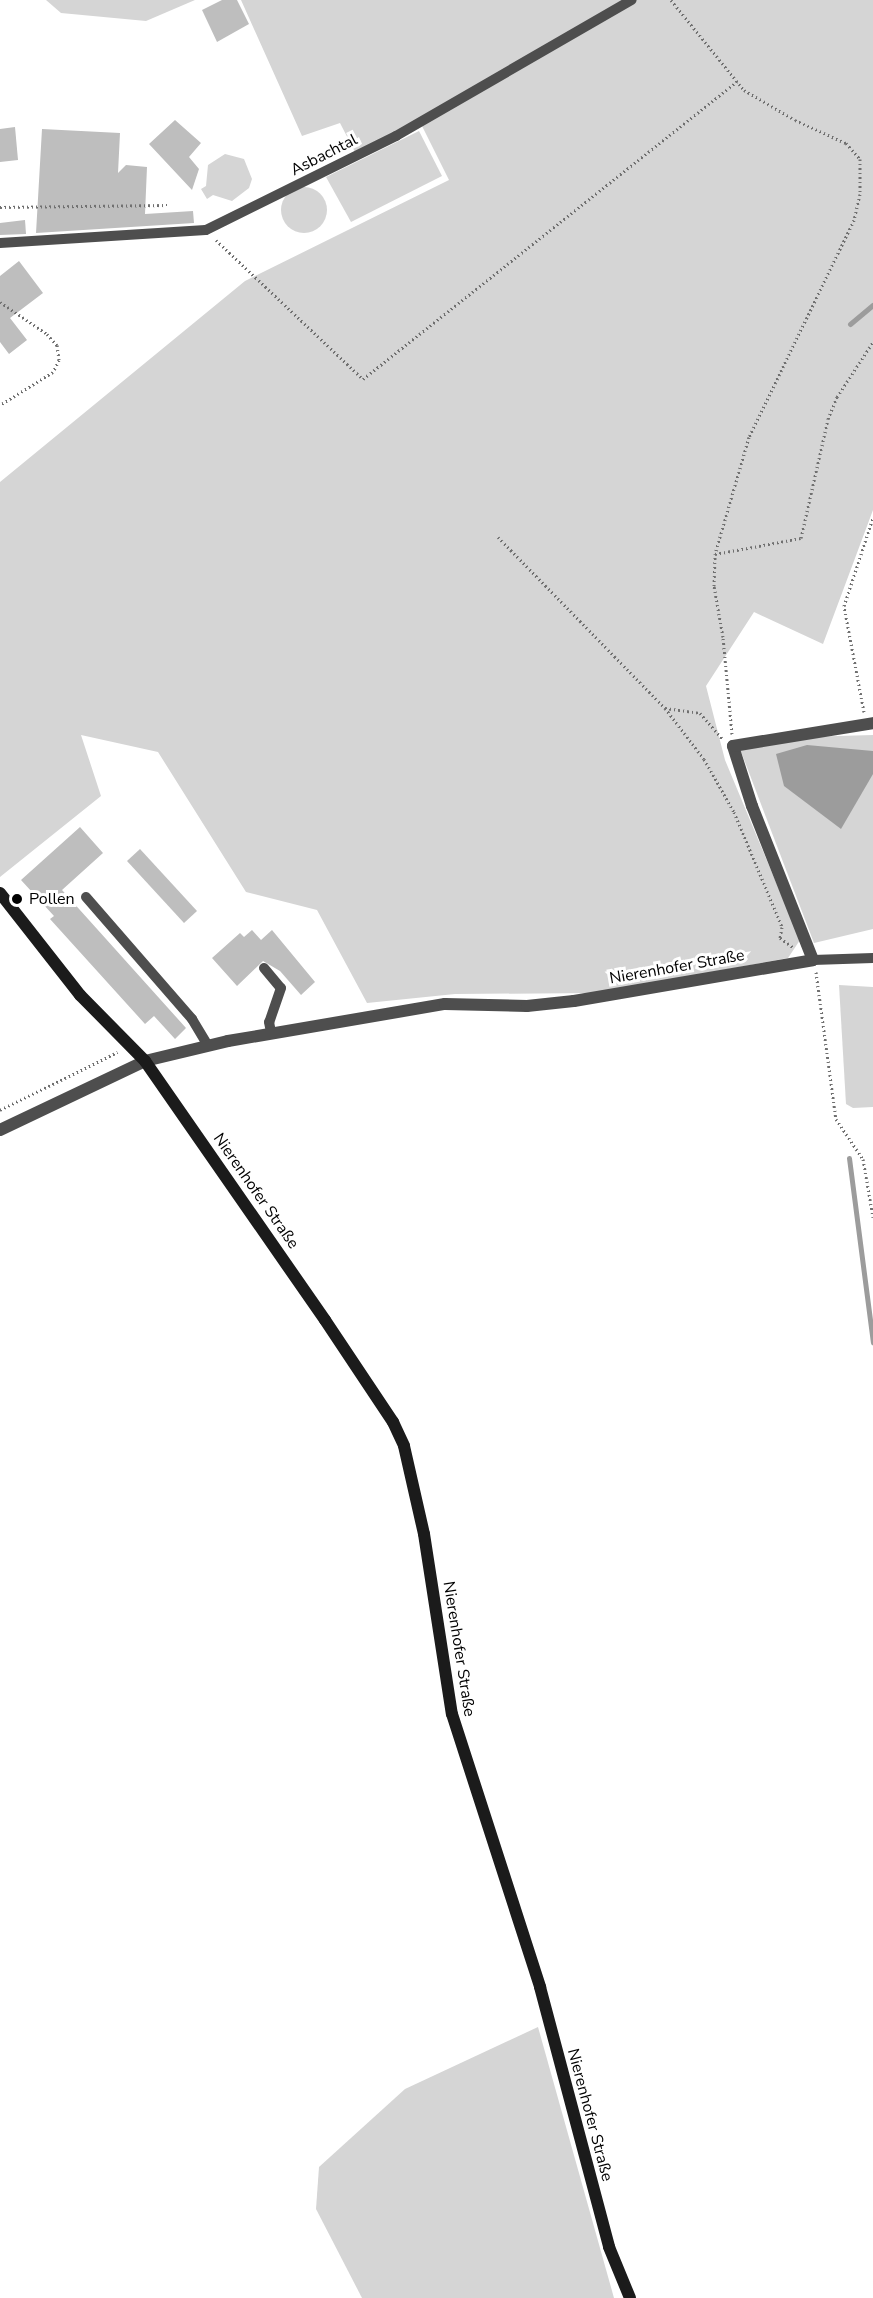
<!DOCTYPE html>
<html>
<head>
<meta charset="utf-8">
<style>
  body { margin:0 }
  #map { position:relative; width:873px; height:2298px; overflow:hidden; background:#fff; font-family:"Nunito Sans",sans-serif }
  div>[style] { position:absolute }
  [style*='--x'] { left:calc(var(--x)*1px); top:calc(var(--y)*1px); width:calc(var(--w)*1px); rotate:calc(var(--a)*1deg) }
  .green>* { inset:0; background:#d5d5d5 }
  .round { border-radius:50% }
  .water>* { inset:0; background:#9c9c9c }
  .stream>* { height:5px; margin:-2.5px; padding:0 2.5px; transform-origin:2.5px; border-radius:2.5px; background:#9c9c9c }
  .building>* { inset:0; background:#bebebe }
  .path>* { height:3px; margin-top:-1.5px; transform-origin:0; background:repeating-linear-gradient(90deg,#707070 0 1.5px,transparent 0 4.5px) }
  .lane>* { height:10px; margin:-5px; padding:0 5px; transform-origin:5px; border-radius:5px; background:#4e4e4e }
  .street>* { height:12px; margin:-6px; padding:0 6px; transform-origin:6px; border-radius:6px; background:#4e4e4e }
  .secondary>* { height:12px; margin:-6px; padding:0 6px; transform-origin:6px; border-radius:6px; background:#1b1b1b }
  .dots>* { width:16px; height:16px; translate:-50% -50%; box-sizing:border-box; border:3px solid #fff; border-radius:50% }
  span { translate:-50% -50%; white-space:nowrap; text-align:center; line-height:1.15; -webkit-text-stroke:6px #fff; paint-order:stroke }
  .street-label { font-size:16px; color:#000 }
  .poi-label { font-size:16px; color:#000 }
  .left { translate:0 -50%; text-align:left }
</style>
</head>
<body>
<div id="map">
  <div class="green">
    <i style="clip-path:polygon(46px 0,195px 0,146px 21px,61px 13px)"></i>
    <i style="clip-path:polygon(241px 0,873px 0,873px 510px,823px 644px,754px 612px,706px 686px,725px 760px,800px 940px,788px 958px,597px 993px,455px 994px,367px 1003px,317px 910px,246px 892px,158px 752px,81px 735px,101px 796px,0 877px,0 482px,245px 281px,449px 180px,422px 126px,357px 156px,340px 123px,302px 136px)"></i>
    <i style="clip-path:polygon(419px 131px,442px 176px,351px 222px,326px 177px)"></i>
    <i style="clip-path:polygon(225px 154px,244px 159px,252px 179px,249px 188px,232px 201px,213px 195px,207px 199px,201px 189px,206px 186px,208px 165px)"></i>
    <i class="round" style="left:281px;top:187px;width:46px;height:46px"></i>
    <i style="clip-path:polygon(873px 735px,873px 929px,814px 943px,740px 749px,803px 737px)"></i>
    <i style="clip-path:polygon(839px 985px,873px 987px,873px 1107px,853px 1108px,846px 1104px)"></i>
    <i style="clip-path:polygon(538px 2027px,614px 2298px,362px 2298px,316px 2209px,319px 2167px,405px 2089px)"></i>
  </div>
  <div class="water">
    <i style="clip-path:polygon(807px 745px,873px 751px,873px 774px,841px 829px,784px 786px,776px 754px)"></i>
  </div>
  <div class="stream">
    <i style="--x:850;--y:324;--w:30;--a:-40"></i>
    <i style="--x:849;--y:1158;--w:186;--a:82.6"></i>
  </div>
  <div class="building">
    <i style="clip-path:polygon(222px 0,237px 0,249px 24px,217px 42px,202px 10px)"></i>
    <i style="clip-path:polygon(175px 120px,201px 143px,189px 157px,199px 169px,192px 190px,149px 144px)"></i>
    <i style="clip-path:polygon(15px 127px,18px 160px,0 162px,0 129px)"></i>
    <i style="clip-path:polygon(42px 129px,120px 133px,118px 173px,126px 165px,147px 167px,145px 214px,193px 211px,194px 223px,36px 233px)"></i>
    <i style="clip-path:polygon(25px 220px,26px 234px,0 235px,0 223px)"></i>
    <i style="clip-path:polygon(19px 261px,43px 293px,10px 318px,27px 340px,9px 354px,0 342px,0 276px)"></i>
    <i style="clip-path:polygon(80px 827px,103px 853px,62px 890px,186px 1028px,175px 1039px,154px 1016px,145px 1024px,50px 919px,54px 916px,21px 880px)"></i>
    <i style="clip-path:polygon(140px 849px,197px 911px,184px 923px,127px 861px)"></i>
    <i style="clip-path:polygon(252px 930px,261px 940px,272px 930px,315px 982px,301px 995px,280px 971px,263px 961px,237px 986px,212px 958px,240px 933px,244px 937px)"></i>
  </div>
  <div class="path">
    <i style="--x:671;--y:0;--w:116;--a:51"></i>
    <i style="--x:744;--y:90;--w:59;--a:30.5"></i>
    <i style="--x:795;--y:120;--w:56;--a:24.3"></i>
    <i style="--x:846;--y:143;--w:21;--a:49"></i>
    <i style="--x:860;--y:159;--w:35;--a:90"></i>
    <i style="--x:860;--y:194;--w:27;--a:103"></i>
    <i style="--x:854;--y:220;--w:241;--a:115.8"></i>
    <i style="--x:749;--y:437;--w:122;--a:106.2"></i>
    <i style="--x:0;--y:207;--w:167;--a:-0.7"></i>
    <i style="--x:216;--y:240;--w:202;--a:43.4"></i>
    <i style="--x:363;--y:379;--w:478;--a:-38.5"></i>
    <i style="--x:0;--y:302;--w:57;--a:34.2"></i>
    <i style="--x:47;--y:334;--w:15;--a:48"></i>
    <i style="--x:57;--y:345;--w:15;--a:82"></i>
    <i style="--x:59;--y:360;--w:13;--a:117"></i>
    <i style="--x:53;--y:372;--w:62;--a:148.1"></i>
    <i style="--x:498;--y:537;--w:239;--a:45.7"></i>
    <i style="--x:665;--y:708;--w:35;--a:8"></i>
    <i style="--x:700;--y:713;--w:35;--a:49"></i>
    <i style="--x:665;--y:708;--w:64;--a:52.6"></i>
    <i style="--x:704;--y:759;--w:61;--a:60.5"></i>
    <i style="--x:734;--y:812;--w:125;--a:67.3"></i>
    <i style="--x:782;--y:927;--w:11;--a:100"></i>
    <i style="--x:780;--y:938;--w:16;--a:35"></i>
    <i style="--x:864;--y:712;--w:108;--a:-100.7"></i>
    <i style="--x:844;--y:606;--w:93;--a:-71.8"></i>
    <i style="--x:732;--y:734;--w:97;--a:-95.3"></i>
    <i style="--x:723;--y:637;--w:52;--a:-100"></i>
    <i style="--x:714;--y:586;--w:32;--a:-88"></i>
    <i style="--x:715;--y:554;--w:87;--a:-10.5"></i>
    <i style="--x:801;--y:538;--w:122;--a:-77.2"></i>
    <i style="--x:828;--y:419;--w:24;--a:-68"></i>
    <i style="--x:837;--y:397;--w:66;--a:-56.8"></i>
    <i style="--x:816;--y:972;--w:148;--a:82.3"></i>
    <i style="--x:836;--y:1119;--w:48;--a:56"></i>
    <i style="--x:863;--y:1159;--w:59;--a:80.2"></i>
    <i style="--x:0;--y:1110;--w:131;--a:-26.2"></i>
  </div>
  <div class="lane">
    <i style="--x:0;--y:243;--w:206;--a:-3.6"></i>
    <i style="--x:206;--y:230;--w:212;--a:-26.3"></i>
    <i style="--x:396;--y:136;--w:272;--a:-30"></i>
    <i style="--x:86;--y:897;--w:162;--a:49"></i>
    <i style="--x:192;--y:1019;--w:31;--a:59"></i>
    <i style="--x:813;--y:960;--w:60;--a:-1.9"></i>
    <i style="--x:264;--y:968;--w:26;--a:50"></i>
    <i style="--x:281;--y:988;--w:36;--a:109"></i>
    <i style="--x:269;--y:1022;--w:10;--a:79"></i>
  </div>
  <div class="street">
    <i style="--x:0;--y:1130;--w:161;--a:-25.4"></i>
    <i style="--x:145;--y:1061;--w:85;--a:-13.5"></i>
    <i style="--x:228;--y:1041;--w:220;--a:-9.7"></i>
    <i style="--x:445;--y:1004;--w:82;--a:1.4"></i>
    <i style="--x:527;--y:1006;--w:47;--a:-6.1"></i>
    <i style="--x:574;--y:1001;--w:242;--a:-9.7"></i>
    <i style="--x:813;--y:960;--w:166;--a:-111.6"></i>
    <i style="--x:752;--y:806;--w:63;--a:-107.6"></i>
    <i style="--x:733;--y:746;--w:142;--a:-9.3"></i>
  </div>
  <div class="secondary">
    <i style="--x:0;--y:893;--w:130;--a:51.9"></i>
    <i style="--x:80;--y:995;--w:93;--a:45.4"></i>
    <i style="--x:145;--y:1061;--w:315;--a:55.2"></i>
    <i style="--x:325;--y:1320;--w:123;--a:56.3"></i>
    <i style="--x:393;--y:1422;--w:26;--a:65"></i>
    <i style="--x:404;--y:1446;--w:90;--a:77.2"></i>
    <i style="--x:424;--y:1534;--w:182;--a:81.2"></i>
    <i style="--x:452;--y:1714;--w:287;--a:72.1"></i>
    <i style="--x:540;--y:1987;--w:269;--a:75.1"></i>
    <i style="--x:609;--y:2247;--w:55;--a:67.6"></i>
  </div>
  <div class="dots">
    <i style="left:17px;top:899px;background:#000"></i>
  </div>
  <div class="street-label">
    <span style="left:324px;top:155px;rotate:-27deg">Asbachtal</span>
    <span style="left:677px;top:967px;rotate:-10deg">Nierenhofer Straße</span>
    <span style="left:256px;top:1191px;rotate:55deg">Nierenhofer Straße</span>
    <span style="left:459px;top:1649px;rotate:81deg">Nierenhofer Straße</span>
    <span style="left:590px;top:2115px;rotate:75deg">Nierenhofer Straße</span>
  </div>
  <div class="poi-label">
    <span class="left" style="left:29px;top:899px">Pollen</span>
  </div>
</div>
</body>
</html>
